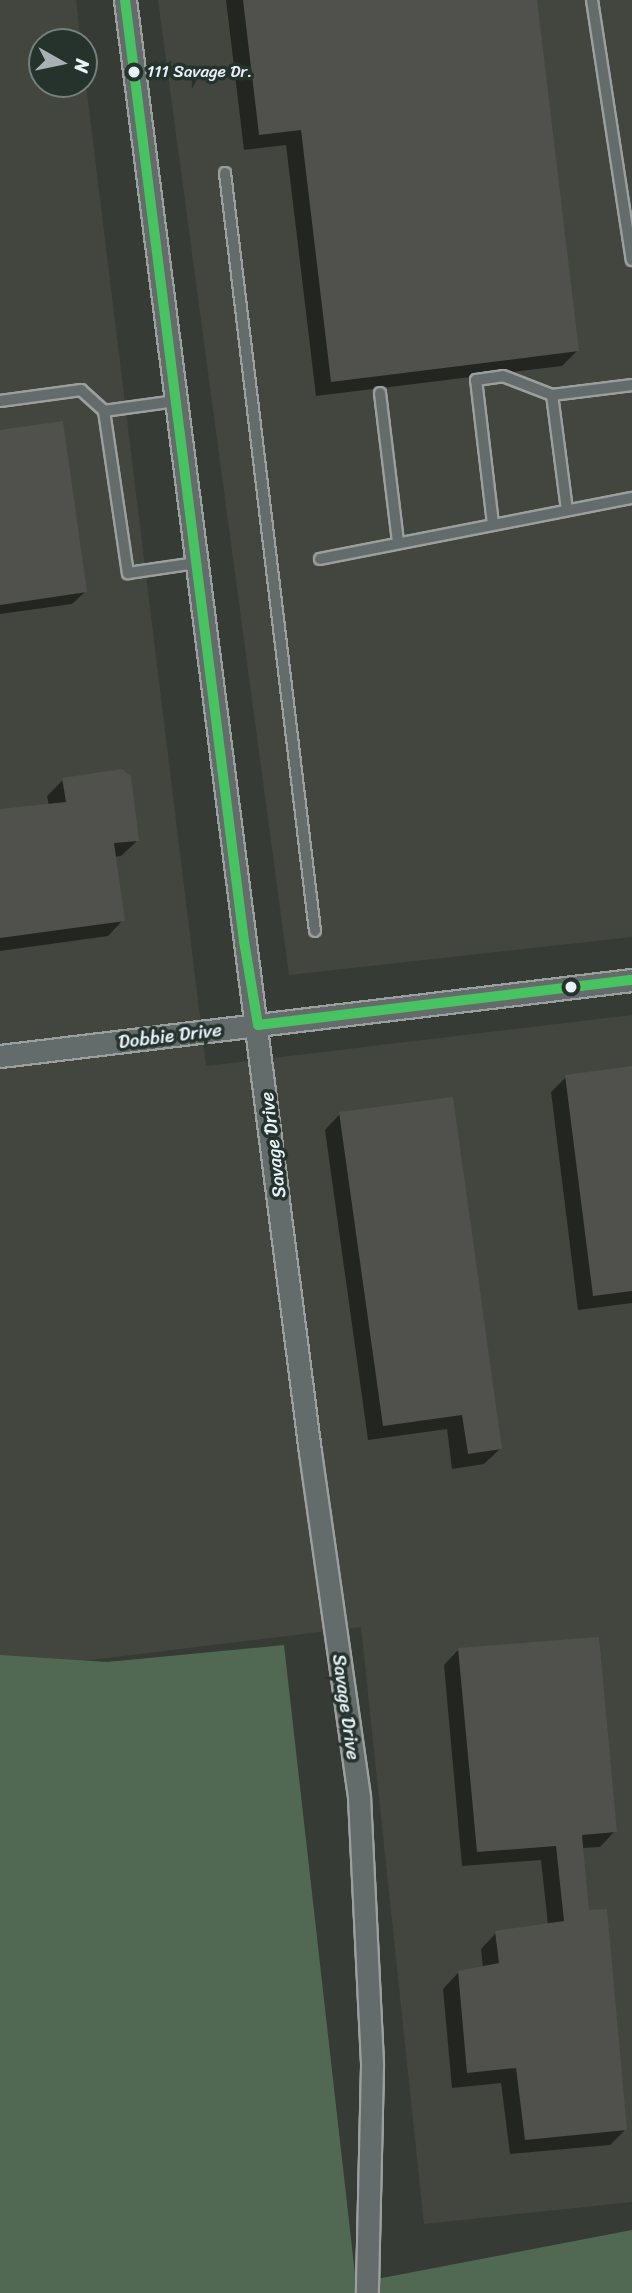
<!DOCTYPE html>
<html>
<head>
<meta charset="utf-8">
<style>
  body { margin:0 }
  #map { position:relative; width:632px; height:2293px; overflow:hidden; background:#363b36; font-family:Sriracha,sans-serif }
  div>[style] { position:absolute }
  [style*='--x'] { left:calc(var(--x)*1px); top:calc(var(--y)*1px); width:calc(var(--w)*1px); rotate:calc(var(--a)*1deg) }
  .built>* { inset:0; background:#43463e }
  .green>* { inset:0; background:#516952 }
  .shadow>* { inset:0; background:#0007 }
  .building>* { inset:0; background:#50504c }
  .roads { filter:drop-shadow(2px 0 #9b9f9e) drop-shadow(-2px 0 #9b9f9e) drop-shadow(0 2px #9b9f9e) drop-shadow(0 -2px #9b9f9e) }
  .lane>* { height:10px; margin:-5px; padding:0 5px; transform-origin:5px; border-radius:5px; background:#646b6b }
  .street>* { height:21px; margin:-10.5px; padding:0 10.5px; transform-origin:10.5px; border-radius:10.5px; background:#646b6b }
  .bus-1>* { height:10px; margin:-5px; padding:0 5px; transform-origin:5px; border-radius:5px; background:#48c362 }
  .dots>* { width:19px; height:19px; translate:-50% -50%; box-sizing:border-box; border:4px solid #26332d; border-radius:50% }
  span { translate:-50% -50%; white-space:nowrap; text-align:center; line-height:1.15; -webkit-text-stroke:7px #26332d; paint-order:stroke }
  .bus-label { font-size:17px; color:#e8f1f8 }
  .left { translate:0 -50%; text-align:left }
  .street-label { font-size:19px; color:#e8f1f8 }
  .north { position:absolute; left:28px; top:28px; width:70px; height:70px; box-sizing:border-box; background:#26332d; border:2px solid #747f7e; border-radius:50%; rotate:99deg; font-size:19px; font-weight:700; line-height:28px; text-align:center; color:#e8f1f8 }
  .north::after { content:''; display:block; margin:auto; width:24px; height:32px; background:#aab1b4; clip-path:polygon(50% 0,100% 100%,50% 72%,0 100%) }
</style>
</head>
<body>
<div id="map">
  <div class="built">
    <i style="clip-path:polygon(0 0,76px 0,81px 42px,42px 42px,42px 84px,84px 84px,84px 68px,206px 1066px,632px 1015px,632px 2202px,424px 2224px,361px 1627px,0 1671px)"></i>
    <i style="clip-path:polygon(158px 0,632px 0,632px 937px,289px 975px)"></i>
  </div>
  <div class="green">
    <i style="clip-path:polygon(284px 1645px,356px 2283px,632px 2230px,632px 2293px,0 2293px,0 1655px,107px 1662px)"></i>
  </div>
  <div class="shadow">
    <i style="clip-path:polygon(226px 0,535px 0,578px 350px,562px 366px,316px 396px,286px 145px,244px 150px)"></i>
    <i style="clip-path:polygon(0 432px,85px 592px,72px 604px,0 614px)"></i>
    <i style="clip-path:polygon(63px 780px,137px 841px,121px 856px,114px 857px,123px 920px,108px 936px,0 951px,0 811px,49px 806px,47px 796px)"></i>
    <i style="clip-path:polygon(632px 1068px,632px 1303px,578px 1310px,551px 1092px,566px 1077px)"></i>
    <i style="clip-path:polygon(340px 1114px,500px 1449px,484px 1464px,452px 1469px,447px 1429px,368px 1440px,325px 1130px)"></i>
    <i style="clip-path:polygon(459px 1649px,615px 1831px,600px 1847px,582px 1848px,588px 1912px,625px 2130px,610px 2145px,510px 2154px,501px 2083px,452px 2088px,443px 1989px,458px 1973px,483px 1968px,481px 1949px,496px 1933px,548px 1925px,541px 1860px,462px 1866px,444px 1665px)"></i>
  </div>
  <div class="building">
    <i style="clip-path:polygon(243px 0,537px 0,579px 351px,331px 382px,301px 130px,259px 135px)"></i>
    <i style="clip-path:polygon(63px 421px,87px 592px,0 605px,0 430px)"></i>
    <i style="clip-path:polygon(122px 769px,131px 776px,139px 841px,114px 843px,125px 921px,0 938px,0 809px,66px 802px,62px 778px)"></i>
    <i style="clip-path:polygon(632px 1066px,632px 1291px,593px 1296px,565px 1075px)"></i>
    <i style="clip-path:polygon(453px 1097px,502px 1449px,468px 1454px,462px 1415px,383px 1426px,339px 1112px)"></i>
    <i style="clip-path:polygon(599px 1637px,617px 1832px,582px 1835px,589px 1910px,607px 1909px,627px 2130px,525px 2140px,516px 2068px,467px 2073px,458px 1971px,499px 1963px,495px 1931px,564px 1921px,556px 1846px,477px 1852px,458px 1648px)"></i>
  </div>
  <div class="roads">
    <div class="lane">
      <i style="--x:592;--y:0;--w:263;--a:81.3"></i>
      <i style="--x:225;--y:173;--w:763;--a:83.23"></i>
      <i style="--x:380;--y:393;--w:150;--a:83.1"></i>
      <i style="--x:0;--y:401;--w:82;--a:-7.7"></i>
      <i style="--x:81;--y:390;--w:31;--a:42"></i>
      <i style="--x:176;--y:401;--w:73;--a:172.1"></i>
      <i style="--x:104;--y:411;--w:164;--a:81.6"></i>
      <i style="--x:128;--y:573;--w:69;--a:-8.4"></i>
      <i style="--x:567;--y:510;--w:116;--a:-97.4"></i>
      <i style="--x:552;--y:395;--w:81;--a:-7.1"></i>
      <i style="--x:493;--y:524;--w:145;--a:-96.7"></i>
      <i style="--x:476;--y:380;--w:27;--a:-8"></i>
      <i style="--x:503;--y:376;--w:53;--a:21.2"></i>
      <i style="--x:320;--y:559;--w:318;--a:-11.1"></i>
    </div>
    <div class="street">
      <i style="--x:125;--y:0;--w:1464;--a:82.74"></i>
      <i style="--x:310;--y:1452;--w:348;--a:81.9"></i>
      <i style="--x:359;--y:1797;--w:269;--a:87.2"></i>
      <i style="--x:372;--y:2066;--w:227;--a:91.3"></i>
      <i style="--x:0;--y:1056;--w:637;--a:-6.86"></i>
    </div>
  </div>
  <div class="bus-1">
    <i style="--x:125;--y:0;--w:948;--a:82.79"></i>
    <i style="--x:244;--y:941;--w:85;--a:80.5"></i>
    <i style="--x:258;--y:1025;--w:377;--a:-6.9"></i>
  </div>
  <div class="dots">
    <i style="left:134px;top:72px;background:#e8f1f8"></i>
    <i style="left:571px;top:987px;background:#e8f1f8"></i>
  </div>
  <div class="bus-label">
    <span class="left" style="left:147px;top:72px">111 Savage Dr.</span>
  </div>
  <div class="street-label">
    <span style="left:170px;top:1036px;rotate:-7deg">Dobbie Drive</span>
    <span style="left:273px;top:1145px;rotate:-97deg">Savage Drive</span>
    <span style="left:346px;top:1707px;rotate:82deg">Savage Drive</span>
  </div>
  <div class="north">N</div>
</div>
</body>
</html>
